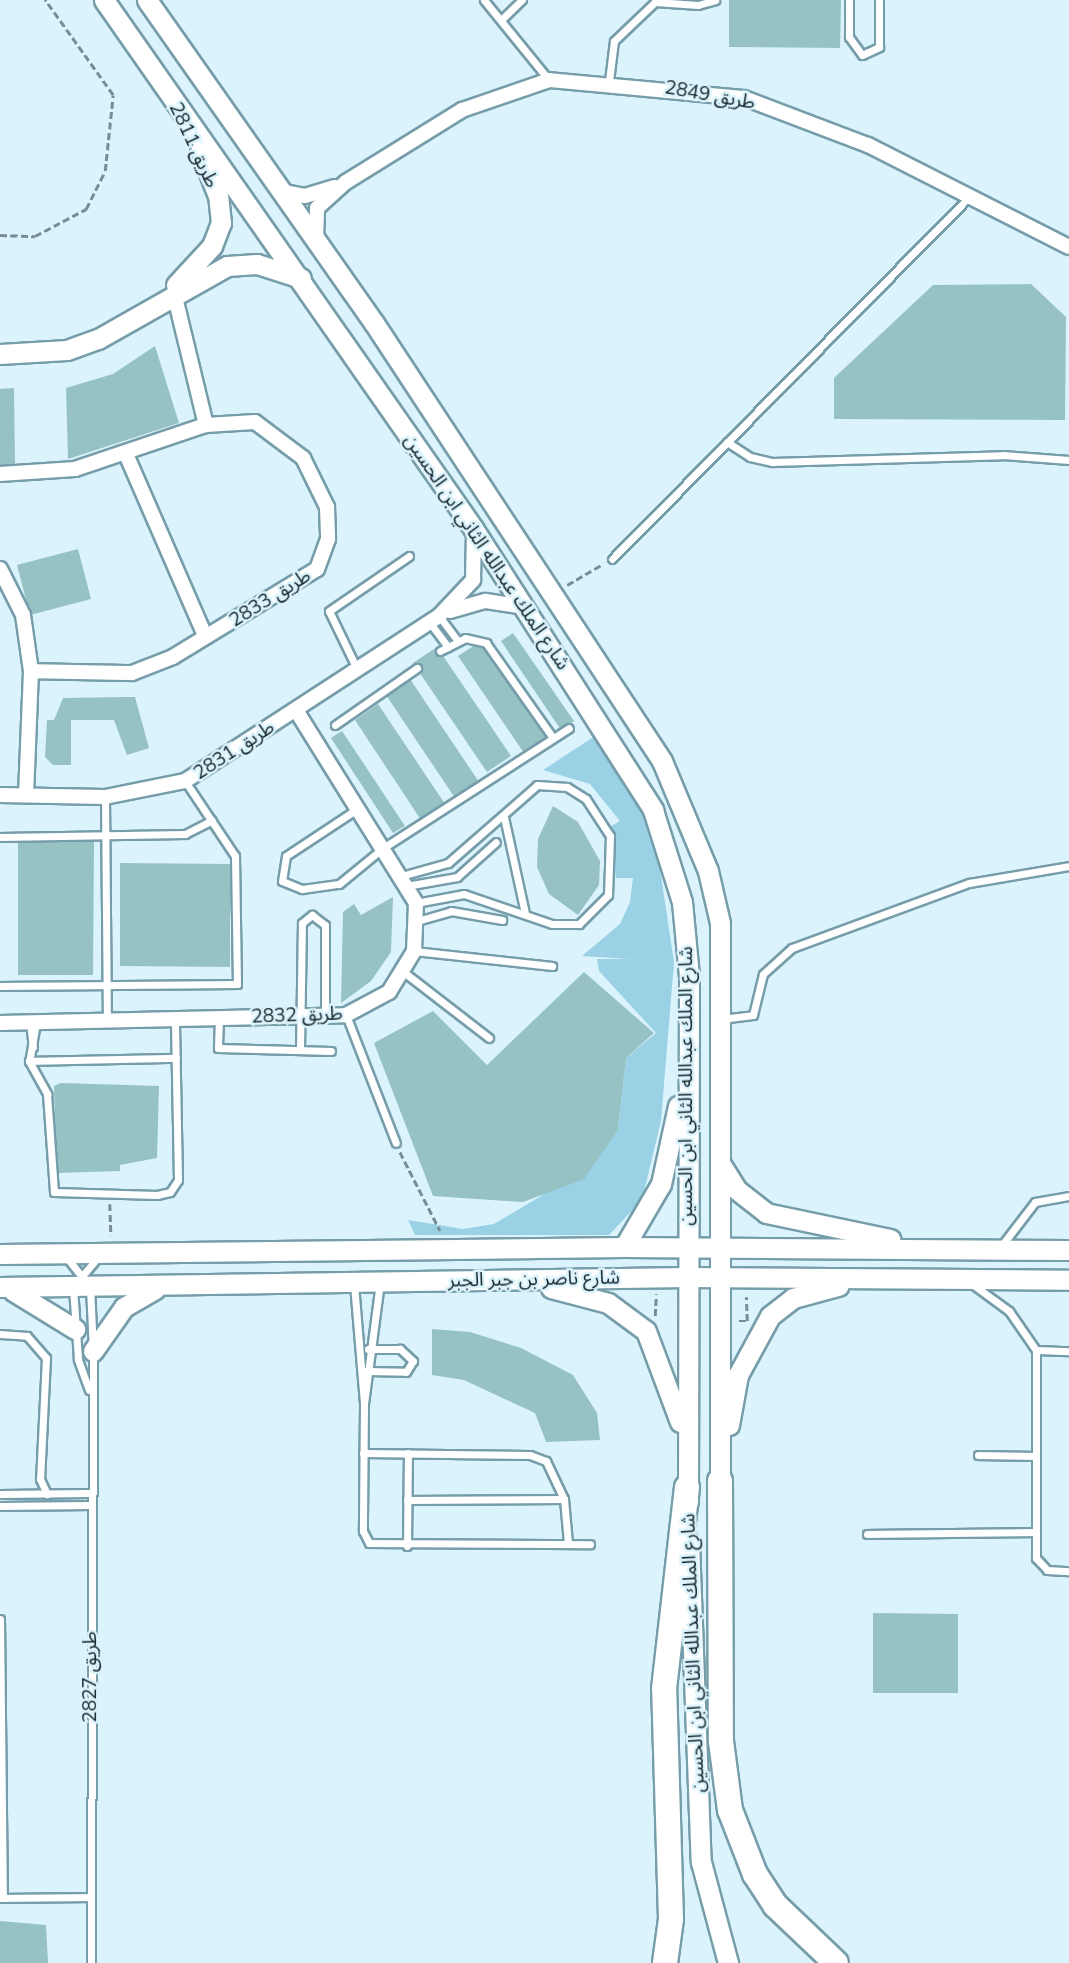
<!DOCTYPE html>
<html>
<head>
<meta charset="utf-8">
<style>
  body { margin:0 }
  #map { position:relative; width:1069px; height:1963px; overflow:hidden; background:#daf3fc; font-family:Mulish,"Noto Sans Arabic",sans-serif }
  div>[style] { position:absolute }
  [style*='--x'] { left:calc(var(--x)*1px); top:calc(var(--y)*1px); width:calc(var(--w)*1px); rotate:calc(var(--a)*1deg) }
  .green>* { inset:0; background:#9ad1e5 }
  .building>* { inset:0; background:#96c2c4 }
  .path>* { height:2.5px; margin-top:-1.25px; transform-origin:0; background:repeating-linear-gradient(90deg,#788c93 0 7px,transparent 0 10.5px) }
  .roads { filter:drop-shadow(2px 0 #769daa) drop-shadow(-2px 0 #769daa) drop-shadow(0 2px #769daa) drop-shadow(0 -2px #769daa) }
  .lane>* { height:7px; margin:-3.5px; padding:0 3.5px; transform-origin:3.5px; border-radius:3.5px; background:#fff }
  .street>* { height:14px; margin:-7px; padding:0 7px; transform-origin:7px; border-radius:7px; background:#fff }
  .secondary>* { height:19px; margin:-9.5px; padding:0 9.5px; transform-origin:9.5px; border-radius:9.5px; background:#fff }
  .highway>* { height:24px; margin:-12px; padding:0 12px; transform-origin:12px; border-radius:12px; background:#fff }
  span { translate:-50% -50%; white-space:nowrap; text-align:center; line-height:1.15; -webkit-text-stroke:5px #daf3fc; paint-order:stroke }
  .street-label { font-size:19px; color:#15252a }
</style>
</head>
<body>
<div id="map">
  <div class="green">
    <i style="clip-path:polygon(598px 734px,640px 804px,657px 849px,674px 962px,661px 1121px,642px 1200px,609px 1235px,415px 1235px,408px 1220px,463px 1229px,494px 1224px,566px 1181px,618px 1130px,626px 1058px,656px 1033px,599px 971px,597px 959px,630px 959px,582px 956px,620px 924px,630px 902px,633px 878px,616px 878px,608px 828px,620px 821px,590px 784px,543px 770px)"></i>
  </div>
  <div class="building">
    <i style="clip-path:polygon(729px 0,841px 0,840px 48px,729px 47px)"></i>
    <i style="clip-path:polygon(1031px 284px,1066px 317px,1065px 420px,834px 419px,834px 378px,933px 285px)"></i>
    <i style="clip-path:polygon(155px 346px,179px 423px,68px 459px,66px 388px,113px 374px)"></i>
    <i style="clip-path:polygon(14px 388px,15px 465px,0 465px,0 389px)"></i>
    <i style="clip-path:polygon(78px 549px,91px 599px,30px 615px,17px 565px)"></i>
    <i style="clip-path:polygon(513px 633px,574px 721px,561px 730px,501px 641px)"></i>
    <i style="clip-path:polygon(481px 641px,547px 738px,524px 753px,458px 656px)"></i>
    <i style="clip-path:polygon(437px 647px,511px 756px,487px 772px,413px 663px)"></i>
    <i style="clip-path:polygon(410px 679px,479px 782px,455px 798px,386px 695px)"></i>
    <i style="clip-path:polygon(123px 697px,135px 697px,149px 748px,127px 755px,114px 720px,71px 720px,71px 765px,53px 765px,45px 757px,47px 720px,54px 720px,63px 698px)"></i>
    <i style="clip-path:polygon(378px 704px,445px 804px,421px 820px,355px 720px)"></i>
    <i style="clip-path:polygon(342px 731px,405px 826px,393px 833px,331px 738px)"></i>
    <i style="clip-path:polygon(553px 806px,578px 822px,600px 861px,599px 885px,578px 915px,549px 894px,537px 867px,538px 839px)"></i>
    <i style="clip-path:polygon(18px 838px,94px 838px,93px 975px,18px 975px)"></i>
    <i style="clip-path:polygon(120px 863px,230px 864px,230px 967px,120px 966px)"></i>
    <i style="clip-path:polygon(393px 897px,391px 952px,371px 981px,341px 1003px,343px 912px,354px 904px,361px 915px)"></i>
    <i style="clip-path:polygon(584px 972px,654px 1033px,626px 1058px,618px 1130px,584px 1179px,523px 1202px,433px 1196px,374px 1043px,433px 1011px,487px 1065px)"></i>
    <i style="clip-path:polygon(61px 1083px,159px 1086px,157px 1158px,120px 1165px,120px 1171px,56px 1173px,54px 1086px)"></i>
    <i style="clip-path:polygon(432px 1329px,470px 1332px,521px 1348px,573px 1375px,597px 1413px,600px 1440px,546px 1442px,535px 1413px,464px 1380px,432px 1375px)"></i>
    <i style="clip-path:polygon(873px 1613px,958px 1614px,958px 1693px,873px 1693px)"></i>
    <i style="clip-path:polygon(0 1921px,46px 1925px,48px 1963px,0 1963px)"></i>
  </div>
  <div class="path">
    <i style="--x:0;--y:235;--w:35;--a:2"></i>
    <i style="--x:35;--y:236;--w:58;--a:-27.9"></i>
    <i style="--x:86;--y:209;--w:42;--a:-63.4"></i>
    <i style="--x:105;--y:171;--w:76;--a:-84"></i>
    <i style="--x:113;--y:95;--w:117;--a:-125.6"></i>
    <i style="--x:567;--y:585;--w:42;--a:-30.3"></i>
    <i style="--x:400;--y:1152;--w:88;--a:62.9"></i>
    <i style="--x:110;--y:1204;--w:32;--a:88"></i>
    <i style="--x:655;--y:1316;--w:22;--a:-87"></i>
    <i style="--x:739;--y:1321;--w:8;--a:0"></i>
    <i style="--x:747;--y:1321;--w:24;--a:-92"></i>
  </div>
  <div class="roads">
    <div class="lane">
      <i style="--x:484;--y:0;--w:103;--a:50.9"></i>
      <i style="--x:849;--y:0;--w:37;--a:90"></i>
      <i style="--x:849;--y:37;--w:22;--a:54"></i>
      <i style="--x:862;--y:55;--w:19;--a:-25"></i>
      <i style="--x:879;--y:47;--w:47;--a:-90"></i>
      <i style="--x:655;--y:2;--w:43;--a:4"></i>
      <i style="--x:698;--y:5;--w:18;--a:-16"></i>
      <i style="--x:501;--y:20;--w:29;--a:-44"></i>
      <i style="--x:609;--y:81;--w:40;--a:-82.9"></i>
      <i style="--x:614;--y:41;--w:59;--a:-43.6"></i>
      <i style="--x:727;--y:442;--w:27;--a:33"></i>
      <i style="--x:750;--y:457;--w:23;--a:13"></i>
      <i style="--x:772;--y:462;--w:231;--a:-1.7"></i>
      <i style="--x:1003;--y:455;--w:66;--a:4.3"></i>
      <i style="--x:612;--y:559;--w:508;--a:-45.4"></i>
      <i style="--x:439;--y:616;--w:31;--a:53"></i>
      <i style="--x:430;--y:623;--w:30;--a:53"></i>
      <i style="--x:440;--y:651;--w:28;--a:-27"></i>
      <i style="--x:465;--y:638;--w:22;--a:13"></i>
      <i style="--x:486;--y:643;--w:116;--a:54.8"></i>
      <i style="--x:357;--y:669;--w:64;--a:-115.8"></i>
      <i style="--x:329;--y:611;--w:97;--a:-34.5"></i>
      <i style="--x:335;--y:725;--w:100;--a:-34.8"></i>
      <i style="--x:105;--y:797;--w:223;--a:89.5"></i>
      <i style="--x:357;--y:809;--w:85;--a:146.5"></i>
      <i style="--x:286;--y:856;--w:25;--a:99"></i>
      <i style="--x:282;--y:881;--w:22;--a:22"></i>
      <i style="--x:302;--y:889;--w:37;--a:-8"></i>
      <i style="--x:339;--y:884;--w:57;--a:-39.3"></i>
      <i style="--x:383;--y:848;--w:221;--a:-32.8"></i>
      <i style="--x:504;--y:817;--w:98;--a:77.7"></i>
      <i style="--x:0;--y:837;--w:185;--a:-0.9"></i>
      <i style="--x:185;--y:834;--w:30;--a:-27"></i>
      <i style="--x:401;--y:876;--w:49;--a:-15.5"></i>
      <i style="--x:448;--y:863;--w:118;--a:-41.2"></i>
      <i style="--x:537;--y:785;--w:30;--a:4"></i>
      <i style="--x:567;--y:787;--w:22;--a:32"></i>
      <i style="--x:586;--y:799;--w:44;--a:57"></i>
      <i style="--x:610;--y:836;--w:59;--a:91.9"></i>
      <i style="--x:608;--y:895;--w:41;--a:135"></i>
      <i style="--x:579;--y:924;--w:27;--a:180"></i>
      <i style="--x:552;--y:924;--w:93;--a:-161.2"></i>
      <i style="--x:464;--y:894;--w:49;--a:169.4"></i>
      <i style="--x:406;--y:886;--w:52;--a:-10"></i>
      <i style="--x:457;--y:877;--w:52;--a:-41.9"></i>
      <i style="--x:417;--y:921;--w:35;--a:-16"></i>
      <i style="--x:451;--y:911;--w:52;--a:10"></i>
      <i style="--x:414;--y:951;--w:139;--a:6.2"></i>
      <i style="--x:405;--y:973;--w:106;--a:37.7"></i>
      <i style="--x:0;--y:986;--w:237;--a:-0.5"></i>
      <i style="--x:237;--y:984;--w:128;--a:-90.9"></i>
      <i style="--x:235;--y:856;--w:90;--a:-123.7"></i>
      <i style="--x:346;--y:1015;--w:137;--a:68.7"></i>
      <i style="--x:219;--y:1018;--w:30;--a:92"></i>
      <i style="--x:218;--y:1048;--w:113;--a:1.5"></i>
      <i style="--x:721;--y:1019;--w:32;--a:-7"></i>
      <i style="--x:753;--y:1015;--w:42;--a:-76.3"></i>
      <i style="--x:763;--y:974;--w:39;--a:-42"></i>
      <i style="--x:792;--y:948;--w:189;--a:-20.2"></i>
      <i style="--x:969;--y:883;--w:101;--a:-9.6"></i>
      <i style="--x:30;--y:1023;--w:24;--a:83"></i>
      <i style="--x:36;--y:1023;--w:39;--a:100"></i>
      <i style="--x:29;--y:1061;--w:38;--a:61"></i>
      <i style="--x:47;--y:1094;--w:98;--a:85.9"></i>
      <i style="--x:54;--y:1192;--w:103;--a:1.7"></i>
      <i style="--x:157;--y:1195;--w:13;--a:-13"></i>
      <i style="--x:170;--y:1192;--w:14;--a:-56"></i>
      <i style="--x:178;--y:1180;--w:160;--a:-91.1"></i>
      <i style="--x:300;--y:1049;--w:126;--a:-89.1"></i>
      <i style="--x:302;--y:923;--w:13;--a:-39"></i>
      <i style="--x:312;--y:915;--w:16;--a:38"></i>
      <i style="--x:325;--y:925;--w:91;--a:90"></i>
      <i style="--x:29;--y:1061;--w:147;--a:-1.2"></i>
      <i style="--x:1002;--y:1245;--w:54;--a:-52.5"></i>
      <i style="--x:1035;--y:1202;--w:35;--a:-10"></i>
      <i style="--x:68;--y:1259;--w:36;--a:52"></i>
      <i style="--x:90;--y:1287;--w:64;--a:87.3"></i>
      <i style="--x:93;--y:1351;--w:612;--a:90.19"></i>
      <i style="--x:380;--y:1282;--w:123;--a:97.5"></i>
      <i style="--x:364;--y:1404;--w:127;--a:90.5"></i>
      <i style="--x:363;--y:1531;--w:13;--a:63"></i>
      <i style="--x:369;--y:1543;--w:221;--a:0.3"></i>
      <i style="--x:354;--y:1284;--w:120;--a:85.2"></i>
      <i style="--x:972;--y:1284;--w:46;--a:36.1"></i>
      <i style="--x:1009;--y:1311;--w:47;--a:55.3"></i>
      <i style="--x:1036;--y:1350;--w:208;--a:90"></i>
      <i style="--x:1036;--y:1558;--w:16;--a:47"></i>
      <i style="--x:1047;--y:1570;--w:22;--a:3"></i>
      <i style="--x:0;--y:1334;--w:27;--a:4"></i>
      <i style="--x:27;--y:1336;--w:29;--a:49"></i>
      <i style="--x:46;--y:1358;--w:121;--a:92.8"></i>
      <i style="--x:40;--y:1479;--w:17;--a:65"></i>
      <i style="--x:1036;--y:1350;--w:33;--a:2"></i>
      <i style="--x:367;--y:1371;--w:39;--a:1"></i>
      <i style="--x:406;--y:1372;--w:13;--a:-58"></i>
      <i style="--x:413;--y:1361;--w:18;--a:-137"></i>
      <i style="--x:400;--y:1349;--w:32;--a:180"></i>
      <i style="--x:89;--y:1390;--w:33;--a:-110"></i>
      <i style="--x:78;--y:1359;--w:72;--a:-94"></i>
      <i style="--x:73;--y:1287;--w:39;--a:-50"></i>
      <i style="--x:363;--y:1453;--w:167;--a:0.7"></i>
      <i style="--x:530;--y:1455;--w:17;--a:21"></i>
      <i style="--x:546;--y:1461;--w:42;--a:64.7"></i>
      <i style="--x:564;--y:1499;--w:44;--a:84.8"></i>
      <i style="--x:978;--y:1455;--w:57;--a:1"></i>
      <i style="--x:0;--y:1494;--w:90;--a:-0.6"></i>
      <i style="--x:407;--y:1500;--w:157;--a:-0.4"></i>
      <i style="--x:0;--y:1506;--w:90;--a:-0.6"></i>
      <i style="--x:867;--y:1534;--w:169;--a:-0.7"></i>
      <i style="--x:407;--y:1546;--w:93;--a:-89.4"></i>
      <i style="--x:0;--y:1619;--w:279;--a:89.4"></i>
      <i style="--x:1;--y:1898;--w:90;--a:-0.6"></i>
    </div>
    <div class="street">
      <i style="--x:280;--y:191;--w:25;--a:11"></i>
      <i style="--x:305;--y:196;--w:31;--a:-17"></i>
      <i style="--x:316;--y:240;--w:32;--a:-88"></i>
      <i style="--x:317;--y:208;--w:39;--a:-42"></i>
      <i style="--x:346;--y:182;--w:137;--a:-31.8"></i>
      <i style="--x:462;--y:110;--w:92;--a:-19"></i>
      <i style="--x:549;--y:80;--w:196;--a:5.3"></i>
      <i style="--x:744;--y:98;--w:133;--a:20.8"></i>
      <i style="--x:868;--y:145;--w:225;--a:26.9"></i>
      <i style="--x:174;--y:293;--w:136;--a:76.4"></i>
      <i style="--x:126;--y:454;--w:198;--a:66.5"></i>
      <i style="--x:0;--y:474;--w:75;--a:-3.8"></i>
      <i style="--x:75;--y:469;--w:138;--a:-18.6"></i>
      <i style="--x:206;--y:425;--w:49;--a:-3.5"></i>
      <i style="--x:255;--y:422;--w:60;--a:36.9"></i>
      <i style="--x:303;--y:458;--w:55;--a:63.9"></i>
      <i style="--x:327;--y:507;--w:32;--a:88"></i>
      <i style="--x:328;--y:539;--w:32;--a:110"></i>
      <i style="--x:317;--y:569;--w:169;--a:148.6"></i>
      <i style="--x:173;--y:657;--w:44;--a:158.7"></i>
      <i style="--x:132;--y:673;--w:101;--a:-178.9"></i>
      <i style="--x:0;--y:569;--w:51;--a:63.4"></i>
      <i style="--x:23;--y:615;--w:57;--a:81.9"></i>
      <i style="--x:31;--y:671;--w:124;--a:92.3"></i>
      <i style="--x:450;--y:611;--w:37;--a:-16"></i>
      <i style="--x:486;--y:601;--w:38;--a:9"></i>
      <i style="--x:0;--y:795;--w:105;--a:1.1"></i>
      <i style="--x:105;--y:797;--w:82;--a:-11.3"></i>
      <i style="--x:185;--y:781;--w:303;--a:-33"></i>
      <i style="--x:439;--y:616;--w:50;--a:-46.6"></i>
      <i style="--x:473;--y:580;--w:46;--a:-88.8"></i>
      <i style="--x:0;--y:1023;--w:346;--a:-1.3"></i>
      <i style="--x:346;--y:1015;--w:49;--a:-28.1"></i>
      <i style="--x:389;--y:992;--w:48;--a:-58.6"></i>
      <i style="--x:414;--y:951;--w:48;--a:-87.6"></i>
      <i style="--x:416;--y:903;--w:227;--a:-121.9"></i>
    </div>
    <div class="secondary">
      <i style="--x:104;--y:0;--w:644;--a:55.05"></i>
      <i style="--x:473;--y:528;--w:335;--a:57.4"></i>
      <i style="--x:653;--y:810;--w:96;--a:72.5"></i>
      <i style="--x:682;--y:902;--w:74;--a:84.6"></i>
      <i style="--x:689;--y:976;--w:526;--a:90.11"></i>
      <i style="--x:147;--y:0;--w:395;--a:54.9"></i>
      <i style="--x:374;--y:323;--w:524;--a:56.67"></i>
      <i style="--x:662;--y:761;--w:119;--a:67.3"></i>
      <i style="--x:708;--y:871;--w:53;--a:77"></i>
      <i style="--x:720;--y:923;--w:558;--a:90"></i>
      <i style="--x:176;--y:285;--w:53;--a:-47.3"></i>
      <i style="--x:212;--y:246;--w:25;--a:-69"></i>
      <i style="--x:221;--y:223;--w:27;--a:-96"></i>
      <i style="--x:218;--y:196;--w:49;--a:-111.4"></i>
      <i style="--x:0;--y:354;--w:67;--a:-3.4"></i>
      <i style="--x:67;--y:350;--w:33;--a:-20"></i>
      <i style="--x:98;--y:339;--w:148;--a:-29.5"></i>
      <i style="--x:227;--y:266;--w:30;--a:-4"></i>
      <i style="--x:257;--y:264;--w:46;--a:17.7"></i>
      <i style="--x:722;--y:1166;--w:28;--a:58"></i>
      <i style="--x:737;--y:1190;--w:37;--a:38"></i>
      <i style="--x:766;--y:1213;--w:127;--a:11.8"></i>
      <i style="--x:624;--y:1247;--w:73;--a:-59.6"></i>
      <i style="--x:661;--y:1184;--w:80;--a:-77.7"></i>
      <i style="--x:0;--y:1254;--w:624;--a:-0.64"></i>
      <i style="--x:624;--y:1247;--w:445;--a:0.4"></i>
      <i style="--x:0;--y:1287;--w:687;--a:-0.83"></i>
      <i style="--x:687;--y:1277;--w:382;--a:0.4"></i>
      <i style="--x:551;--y:1288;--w:59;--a:14.7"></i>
      <i style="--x:608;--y:1303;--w:47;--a:36.4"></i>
      <i style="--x:646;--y:1331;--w:97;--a:69.5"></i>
      <i style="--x:13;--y:1291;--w:73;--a:31.5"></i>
      <i style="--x:93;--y:1351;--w:54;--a:-54.8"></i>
      <i style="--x:124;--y:1307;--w:36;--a:-30"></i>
      <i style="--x:729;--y:1425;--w:51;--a:-79.8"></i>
      <i style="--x:738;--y:1375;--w:67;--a:-61.5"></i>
      <i style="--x:770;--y:1316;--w:29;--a:-38"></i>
      <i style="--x:793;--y:1298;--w:47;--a:-14.9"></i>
      <i style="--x:689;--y:1542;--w:320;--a:87.9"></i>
      <i style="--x:701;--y:1862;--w:105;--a:75"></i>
    </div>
    <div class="highway">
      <i style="--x:720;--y:1481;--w:260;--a:89.8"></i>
      <i style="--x:721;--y:1741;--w:70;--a:82.6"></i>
      <i style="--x:730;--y:1810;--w:69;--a:68.7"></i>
      <i style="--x:755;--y:1874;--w:37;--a:57"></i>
      <i style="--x:775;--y:1905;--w:84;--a:43.6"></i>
      <i style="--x:665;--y:1963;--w:44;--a:-82.2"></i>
      <i style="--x:671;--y:1919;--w:230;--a:-91.7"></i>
      <i style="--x:664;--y:1689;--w:203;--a:-83.5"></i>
    </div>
  </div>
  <div class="street-label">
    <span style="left:710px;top:95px;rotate:10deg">طريق 2849</span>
    <span style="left:194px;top:145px;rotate:65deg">طريق 2811</span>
    <span style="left:487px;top:552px;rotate:56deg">شارع الملك عبدالله الثاني ابن الحسين</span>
    <span style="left:270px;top:598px;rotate:-32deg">طريق 2833</span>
    <span style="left:234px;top:750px;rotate:-33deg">طريق 2831</span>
    <span style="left:297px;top:1015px;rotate:-2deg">طريق 2832</span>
    <span style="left:686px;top:1086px;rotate:-90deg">شارع الملك عبدالله الثاني ابن الحسين</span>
    <span style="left:534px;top:1279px;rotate:-1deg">شارع ناصر بن جبر الجبر</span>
    <span style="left:693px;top:1653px;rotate:-92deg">شارع الملك عبدالله الثاني ابن الحسين</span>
    <span style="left:90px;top:1677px;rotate:-90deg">طريق 2827</span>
  </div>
</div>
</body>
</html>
